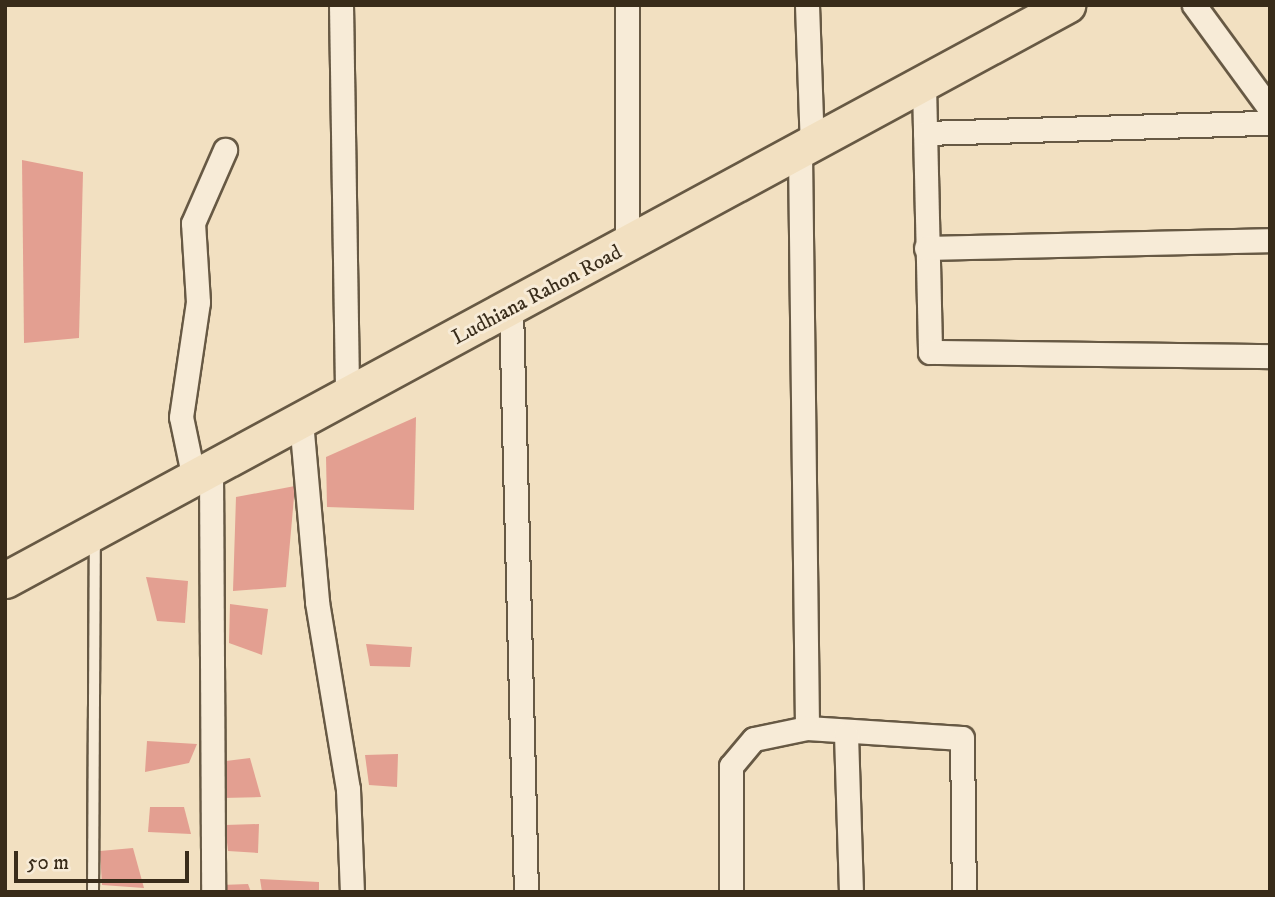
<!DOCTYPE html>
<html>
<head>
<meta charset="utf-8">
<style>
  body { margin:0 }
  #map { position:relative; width:1275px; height:897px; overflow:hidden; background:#f2e0c1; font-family:"IM FELL DW Pica",serif }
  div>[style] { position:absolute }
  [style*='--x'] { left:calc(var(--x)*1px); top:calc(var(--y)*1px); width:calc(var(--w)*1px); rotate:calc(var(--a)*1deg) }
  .building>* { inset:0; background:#e39f91 }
  .roads { filter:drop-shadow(2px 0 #675944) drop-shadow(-2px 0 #675944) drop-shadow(0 2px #675944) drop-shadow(0 -2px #675944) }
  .service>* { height:10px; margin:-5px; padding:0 5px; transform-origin:5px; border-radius:5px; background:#f7ebd7 }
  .minor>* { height:23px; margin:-11.5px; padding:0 11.5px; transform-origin:11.5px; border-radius:11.5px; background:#f7ebd7 }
  .primary>* { height:35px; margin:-17.5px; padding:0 17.5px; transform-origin:17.5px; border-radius:17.5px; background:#f2e0c1 }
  span { translate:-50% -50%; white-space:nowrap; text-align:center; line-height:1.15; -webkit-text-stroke:6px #f7ebd7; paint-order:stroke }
  .street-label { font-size:21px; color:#392c1a }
  .frame { position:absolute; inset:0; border:7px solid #392c1a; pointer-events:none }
  .scale { position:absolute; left:14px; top:851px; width:175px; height:32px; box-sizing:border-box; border:4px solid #392c1a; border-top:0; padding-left:9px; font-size:21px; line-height:24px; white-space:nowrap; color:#392c1a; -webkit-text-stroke:5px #f7ebd7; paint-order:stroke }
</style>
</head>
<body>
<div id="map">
  <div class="building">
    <i style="clip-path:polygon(22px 160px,83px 172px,79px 338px,24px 343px)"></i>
    <i style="clip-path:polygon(416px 417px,414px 510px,327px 507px,326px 457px)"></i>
    <i style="clip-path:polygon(295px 486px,286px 587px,233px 591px,236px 497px)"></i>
    <i style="clip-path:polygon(146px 577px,188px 581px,185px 623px,157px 621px)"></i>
    <i style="clip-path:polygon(230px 604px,268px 609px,262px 655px,229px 643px)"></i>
    <i style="clip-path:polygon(366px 644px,412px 647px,410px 667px,370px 666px)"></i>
    <i style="clip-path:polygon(147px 741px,197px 744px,189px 763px,145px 772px)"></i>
    <i style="clip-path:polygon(398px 754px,397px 787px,369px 785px,365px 755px)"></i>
    <i style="clip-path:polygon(250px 758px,261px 797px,222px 798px,218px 762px)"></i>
    <i style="clip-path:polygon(150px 807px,184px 807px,191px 834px,148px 832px)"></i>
    <i style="clip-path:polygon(259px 824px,258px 853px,228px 851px,225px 825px)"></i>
    <i style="clip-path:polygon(133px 848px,144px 888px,102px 885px,100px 851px)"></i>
    <i style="clip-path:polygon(260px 879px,319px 882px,319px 892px,262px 892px)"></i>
    <i style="clip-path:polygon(248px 884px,251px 892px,222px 892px,221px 885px)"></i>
  </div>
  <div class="roads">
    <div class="service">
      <i style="--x:93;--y:892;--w:354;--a:-89.7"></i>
    </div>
    <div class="minor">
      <i style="--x:341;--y:5;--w:392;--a:89.1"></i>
      <i style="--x:807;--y:5;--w:142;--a:88"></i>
      <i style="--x:1194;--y:5;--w:129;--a:53.8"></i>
      <i style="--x:924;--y:85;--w:267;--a:88.7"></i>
      <i style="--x:930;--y:352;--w:340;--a:0.7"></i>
      <i style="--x:925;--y:133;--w:345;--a:-1.7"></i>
      <i style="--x:800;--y:153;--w:575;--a:89.3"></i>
      <i style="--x:807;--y:728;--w:155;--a:3.7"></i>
      <i style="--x:962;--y:738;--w:154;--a:89.3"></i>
      <i style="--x:627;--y:247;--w:242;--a:-90"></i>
      <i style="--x:926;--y:248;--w:344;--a:-1.3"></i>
      <i style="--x:511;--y:308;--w:584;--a:88.53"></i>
      <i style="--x:301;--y:421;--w:182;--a:84.9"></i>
      <i style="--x:317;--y:602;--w:190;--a:80.6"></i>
      <i style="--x:348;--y:789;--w:103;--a:87.8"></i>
      <i style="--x:211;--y:470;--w:422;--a:89.7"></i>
      <i style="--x:194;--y:479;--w:63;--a:-101.8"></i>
      <i style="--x:181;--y:417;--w:116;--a:-81.6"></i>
      <i style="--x:198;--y:302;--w:79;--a:-93.6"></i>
      <i style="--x:193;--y:223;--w:80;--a:-66.3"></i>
      <i style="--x:846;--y:734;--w:158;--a:88.2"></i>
      <i style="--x:731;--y:892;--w:126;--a:-90"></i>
      <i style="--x:731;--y:766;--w:35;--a:-50"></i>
      <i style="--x:754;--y:739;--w:54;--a:-11.7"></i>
    </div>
    <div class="primary">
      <i style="--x:5;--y:580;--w:1208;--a:-28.43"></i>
    </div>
  </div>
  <div class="street-label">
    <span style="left:537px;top:295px;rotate:-28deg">Ludhiana Rahon Road</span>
  </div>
  <div class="frame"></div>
  <div class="scale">50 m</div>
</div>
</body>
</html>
